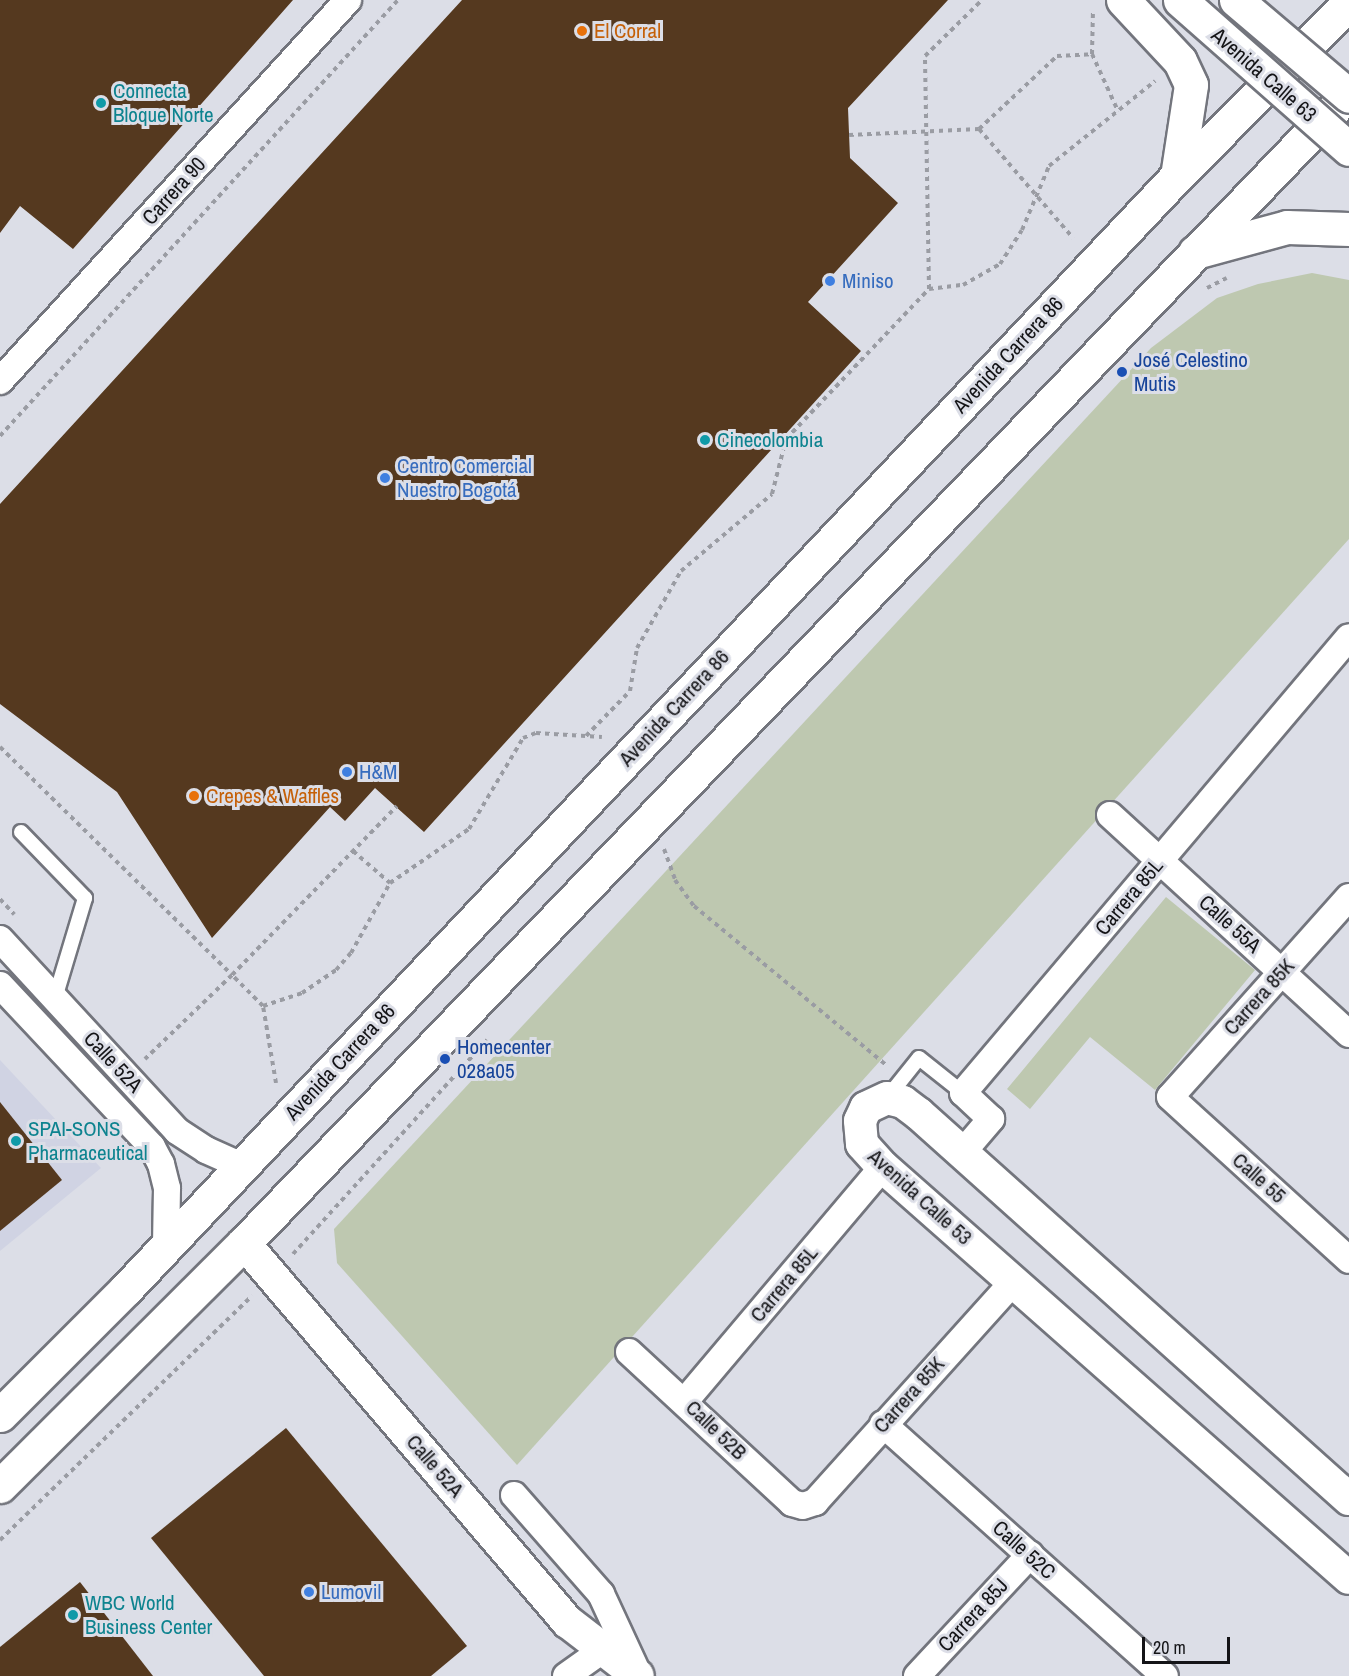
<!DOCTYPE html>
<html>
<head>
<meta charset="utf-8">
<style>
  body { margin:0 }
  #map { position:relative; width:1349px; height:1676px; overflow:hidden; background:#dcdee7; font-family:"Archivo Narrow",sans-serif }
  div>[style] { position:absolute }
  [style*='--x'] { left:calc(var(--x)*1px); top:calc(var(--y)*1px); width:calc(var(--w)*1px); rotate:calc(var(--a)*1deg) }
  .built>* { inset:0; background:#d0d3e3 }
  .green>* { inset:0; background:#bec8b0 }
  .building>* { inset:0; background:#55391f }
  .path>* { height:4px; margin-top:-2px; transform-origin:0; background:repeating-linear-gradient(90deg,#9a9ca3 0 4.5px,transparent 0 9px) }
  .roads { filter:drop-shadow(2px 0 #73757d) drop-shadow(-2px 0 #73757d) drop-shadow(0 2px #73757d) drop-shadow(0 -2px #73757d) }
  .service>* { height:14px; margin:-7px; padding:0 7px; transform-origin:7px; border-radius:7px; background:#fff }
  .minor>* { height:26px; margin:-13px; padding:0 13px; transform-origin:13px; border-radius:13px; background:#fff }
  .tertiary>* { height:32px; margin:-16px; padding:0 16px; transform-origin:16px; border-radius:16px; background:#fff }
  .primary>* { height:33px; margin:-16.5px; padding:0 16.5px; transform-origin:16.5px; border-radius:16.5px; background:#fff }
  .bridges { filter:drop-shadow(2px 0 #73757d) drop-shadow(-2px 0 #73757d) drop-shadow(0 2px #73757d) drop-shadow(0 -2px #73757d) }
  .secondary-bridge>* { height:33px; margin:-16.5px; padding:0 16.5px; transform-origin:16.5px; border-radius:16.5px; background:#fff }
  .dots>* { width:16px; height:16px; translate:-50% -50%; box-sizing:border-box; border:3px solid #dcdee7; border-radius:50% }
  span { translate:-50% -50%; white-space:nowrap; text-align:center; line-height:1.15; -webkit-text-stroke:6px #dcdee7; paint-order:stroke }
  .food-label { font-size:21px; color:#c56008 }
  .left { translate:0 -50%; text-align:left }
  .street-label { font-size:21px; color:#141417 }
  .culture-label { font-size:21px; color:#0d838f }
  .shop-label { font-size:21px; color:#366cbe }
  .transit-label { font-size:21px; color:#164399 }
  .scale { position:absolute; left:1142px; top:1637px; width:88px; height:27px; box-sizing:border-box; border:3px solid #141417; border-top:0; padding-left:8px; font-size:18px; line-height:21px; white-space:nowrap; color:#141417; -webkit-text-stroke:4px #dcdee7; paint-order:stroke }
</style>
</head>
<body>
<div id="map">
  <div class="built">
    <i style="clip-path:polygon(0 1060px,101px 1168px,0 1251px)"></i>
  </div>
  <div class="green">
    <i style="clip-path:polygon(1312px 273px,1349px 280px,1349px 539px,517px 1465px,337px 1263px,334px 1229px,1151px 348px,1217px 298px,1258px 284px)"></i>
    <i style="clip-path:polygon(1166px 897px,1255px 970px,1155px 1090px,1090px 1037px,1030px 1109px,1007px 1089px)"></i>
  </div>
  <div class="building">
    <i style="clip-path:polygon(0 0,293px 0,73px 249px,20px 206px,0 233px)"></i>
    <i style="clip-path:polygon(462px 0,948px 0,848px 108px,850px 158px,898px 203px,808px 302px,861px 351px,424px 832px,375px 788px,345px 821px,330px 807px,212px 938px,117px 792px,0 704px,0 504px)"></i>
    <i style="clip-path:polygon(0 1102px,62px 1180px,0 1231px)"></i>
    <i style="clip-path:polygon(286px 1428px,467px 1646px,431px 1676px,264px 1676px,151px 1538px)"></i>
    <i style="clip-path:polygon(80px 1582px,153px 1676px,0 1676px,0 1647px)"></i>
  </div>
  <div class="path">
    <i style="--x:1092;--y:54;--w:63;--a:65.5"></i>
    <i style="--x:979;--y:129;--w:107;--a:-43.1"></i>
    <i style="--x:1057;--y:56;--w:35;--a:-3"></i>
    <i style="--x:1092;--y:54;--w:43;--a:-88.7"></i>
    <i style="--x:849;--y:135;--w:130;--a:-2.6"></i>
    <i style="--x:979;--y:129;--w:144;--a:49.2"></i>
    <i style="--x:1207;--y:288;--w:22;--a:-27"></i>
    <i style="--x:929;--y:289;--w:34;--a:-7"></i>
    <i style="--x:963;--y:285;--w:43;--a:-29.6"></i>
    <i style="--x:1000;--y:264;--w:40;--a:-57.1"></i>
    <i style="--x:1022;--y:230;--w:69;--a:-67.1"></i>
    <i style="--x:1049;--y:166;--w:136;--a:-38.7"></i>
    <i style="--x:0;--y:436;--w:590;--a:-47.61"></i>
    <i style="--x:586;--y:736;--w:63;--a:-45.6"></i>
    <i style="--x:630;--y:691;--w:44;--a:-80.8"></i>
    <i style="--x:637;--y:648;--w:89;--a:-60.3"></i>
    <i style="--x:681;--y:571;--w:119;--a:-40.2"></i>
    <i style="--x:772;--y:494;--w:57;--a:-75.7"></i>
    <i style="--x:786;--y:439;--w:207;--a:-46.4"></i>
    <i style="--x:929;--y:289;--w:233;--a:-91"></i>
    <i style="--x:925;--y:56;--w:80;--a:-44.5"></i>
    <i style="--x:0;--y:747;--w:325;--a:44.5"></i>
    <i style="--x:232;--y:975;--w:121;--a:136"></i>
    <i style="--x:664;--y:849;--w:33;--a:70"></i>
    <i style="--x:675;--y:880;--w:32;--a:54"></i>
    <i style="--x:694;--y:906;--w:249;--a:39.6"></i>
    <i style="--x:353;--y:851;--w:49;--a:40.9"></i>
    <i style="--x:0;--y:899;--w:21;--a:47"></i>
    <i style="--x:263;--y:1006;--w:41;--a:-18.4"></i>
    <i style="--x:302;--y:993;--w:41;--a:-34.1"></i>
    <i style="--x:336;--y:970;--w:23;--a:-49"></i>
    <i style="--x:351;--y:953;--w:80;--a:-60.9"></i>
    <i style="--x:390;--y:883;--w:96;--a:-34.4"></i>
    <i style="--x:469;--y:829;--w:106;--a:-59.3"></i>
    <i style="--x:523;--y:738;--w:14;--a:-21"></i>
    <i style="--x:536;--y:733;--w:66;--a:3.5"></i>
    <i style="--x:276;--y:1083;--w:78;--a:-99.6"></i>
    <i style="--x:263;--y:1006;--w:44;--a:-135"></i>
    <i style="--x:232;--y:975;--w:236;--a:-45.7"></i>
    <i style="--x:293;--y:1254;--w:289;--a:-47.8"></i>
    <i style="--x:0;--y:1540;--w:351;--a:-44.1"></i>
  </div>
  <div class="roads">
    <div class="service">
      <i style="--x:21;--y:832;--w:92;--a:45.9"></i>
      <i style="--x:85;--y:898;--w:104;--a:106.7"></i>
      <i style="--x:887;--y:1098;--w:51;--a:-51.3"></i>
      <i style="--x:919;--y:1058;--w:56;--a:38.5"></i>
    </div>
    <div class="minor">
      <i style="--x:0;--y:381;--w:516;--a:-47.59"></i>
      <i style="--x:1110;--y:815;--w:324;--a:42.5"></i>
      <i style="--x:1349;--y:897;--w:268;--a:131.8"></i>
      <i style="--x:1170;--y:1097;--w:242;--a:42.3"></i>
      <i style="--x:0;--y:939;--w:261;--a:47.3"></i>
      <i style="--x:177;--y:1131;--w:35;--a:33"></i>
      <i style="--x:206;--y:1150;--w:39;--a:24"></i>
      <i style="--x:0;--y:985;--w:222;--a:46.8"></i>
      <i style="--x:152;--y:1147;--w:19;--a:62"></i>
      <i style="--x:161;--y:1164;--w:25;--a:76"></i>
      <i style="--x:167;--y:1188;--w:58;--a:91"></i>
      <i style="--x:962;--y:1153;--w:45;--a:-49.5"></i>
      <i style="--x:991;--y:1119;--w:38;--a:-137"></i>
      <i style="--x:963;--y:1093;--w:597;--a:-49.75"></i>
      <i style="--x:629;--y:1352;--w:222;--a:42.8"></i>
      <i style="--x:792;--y:1503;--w:11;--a:15"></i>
      <i style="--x:803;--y:1506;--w:13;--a:-18"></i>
      <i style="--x:815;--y:1502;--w:297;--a:-48"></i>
      <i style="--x:685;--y:1401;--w:307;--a:-49.8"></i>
      <i style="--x:883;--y:1424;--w:378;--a:41.8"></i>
      <i style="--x:514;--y:1495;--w:132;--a:48.7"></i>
      <i style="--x:601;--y:1594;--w:90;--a:65.1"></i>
      <i style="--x:566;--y:1676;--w:47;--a:-35.4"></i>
      <i style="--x:917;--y:1676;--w:166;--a:-47"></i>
    </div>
    <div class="tertiary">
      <i style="--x:244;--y:1243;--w:499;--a:49.5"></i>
      <i style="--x:568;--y:1622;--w:88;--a:37.6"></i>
      <i style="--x:1349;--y:1499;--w:577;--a:-138.16"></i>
      <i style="--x:919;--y:1114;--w:20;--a:-143"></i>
      <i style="--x:903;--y:1102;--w:16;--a:-166"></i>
      <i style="--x:887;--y:1098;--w:23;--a:155"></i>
      <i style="--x:866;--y:1108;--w:14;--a:115"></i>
      <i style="--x:860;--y:1121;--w:23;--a:85"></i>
      <i style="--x:862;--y:1144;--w:31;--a:48"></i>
      <i style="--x:883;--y:1167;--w:621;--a:41.41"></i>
    </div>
    <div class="primary">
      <i style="--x:1123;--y:0;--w:83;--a:46.9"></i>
      <i style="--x:1180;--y:61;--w:26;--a:65"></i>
      <i style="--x:1191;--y:85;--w:92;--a:98.7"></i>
      <i style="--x:1195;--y:252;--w:95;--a:-15.2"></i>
      <i style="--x:1287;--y:227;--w:62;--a:1.8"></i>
      <i style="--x:0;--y:1415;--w:178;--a:-45"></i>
      <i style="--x:126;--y:1289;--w:1531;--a:-46.64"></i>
      <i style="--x:1177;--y:176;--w:244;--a:-45.2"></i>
      <i style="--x:0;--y:1486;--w:344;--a:-44.9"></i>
      <i style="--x:244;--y:1243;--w:1595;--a:-46.14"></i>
    </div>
  </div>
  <div class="bridges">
    <div class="secondary-bridge">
      <i style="--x:1180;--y:0;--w:225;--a:41.4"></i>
      <i style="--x:1236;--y:0;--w:148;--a:40.3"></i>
    </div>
  </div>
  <div class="dots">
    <i style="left:582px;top:31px;background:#e8710a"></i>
    <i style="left:101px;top:103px;background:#0f9aa8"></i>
    <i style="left:830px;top:281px;background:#3f7fe0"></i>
    <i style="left:1122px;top:372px;background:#1a4fb4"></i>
    <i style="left:705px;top:440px;background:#0f9aa8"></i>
    <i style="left:385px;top:478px;background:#3f7fe0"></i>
    <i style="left:347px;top:772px;background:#3f7fe0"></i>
    <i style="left:194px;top:796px;background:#e8710a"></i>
    <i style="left:445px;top:1059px;background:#1a4fb4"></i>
    <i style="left:16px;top:1141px;background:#0f9aa8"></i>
    <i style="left:309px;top:1592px;background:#3f7fe0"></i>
    <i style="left:73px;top:1615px;background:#0f9aa8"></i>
  </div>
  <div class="food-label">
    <span class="left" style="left:594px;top:31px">El Corral</span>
    <span class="left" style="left:206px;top:796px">Crepes &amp; Waffles</span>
  </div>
  <div class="street-label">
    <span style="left:1264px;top:75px;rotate:41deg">Avenida Calle 63</span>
    <span style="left:174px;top:191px;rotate:-48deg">Carrera 90</span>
    <span style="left:1008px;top:355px;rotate:-47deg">Avenida Carrera 86</span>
    <span style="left:674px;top:708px;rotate:-47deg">Avenida Carrera 86</span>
    <span style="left:1129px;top:897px;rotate:-50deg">Carrera 85L</span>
    <span style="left:1230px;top:924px;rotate:42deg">Calle 55A</span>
    <span style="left:1259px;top:997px;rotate:-48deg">Carrera 85K</span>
    <span style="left:113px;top:1062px;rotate:47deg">Calle 52A</span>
    <span style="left:340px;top:1062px;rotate:-47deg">Avenida Carrera 86</span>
    <span style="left:1259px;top:1178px;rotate:42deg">Calle 55</span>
    <span style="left:920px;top:1197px;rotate:42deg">Avenida Calle 53</span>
    <span style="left:784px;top:1284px;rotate:-50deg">Carrera 85L</span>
    <span style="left:909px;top:1395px;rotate:-48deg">Carrera 85K</span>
    <span style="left:716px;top:1430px;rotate:44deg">Calle 52B</span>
    <span style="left:435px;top:1466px;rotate:49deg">Calle 52A</span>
    <span style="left:1024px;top:1550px;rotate:42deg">Calle 52C</span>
    <span style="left:973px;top:1615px;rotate:-47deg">Carrera 85J</span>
  </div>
  <div class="culture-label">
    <span class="left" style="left:113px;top:103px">Connecta<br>Bloque Norte</span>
    <span class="left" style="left:717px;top:440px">Cinecolombia</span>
    <span class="left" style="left:28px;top:1141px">SPAI-SONS<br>Pharmaceutical</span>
    <span class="left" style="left:85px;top:1615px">WBC World<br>Business Center</span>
  </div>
  <div class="shop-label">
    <span class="left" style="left:842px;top:281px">Miniso</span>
    <span class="left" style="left:397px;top:478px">Centro Comercial<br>Nuestro Bogotá</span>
    <span class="left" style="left:359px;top:772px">H&amp;M</span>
    <span class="left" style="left:321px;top:1592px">Lumovil</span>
  </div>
  <div class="transit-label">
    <span class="left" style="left:1134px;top:372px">José Celestino<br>Mutis</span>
    <span class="left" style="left:457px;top:1059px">Homecenter<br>028a05</span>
  </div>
  <div class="scale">20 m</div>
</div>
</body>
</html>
